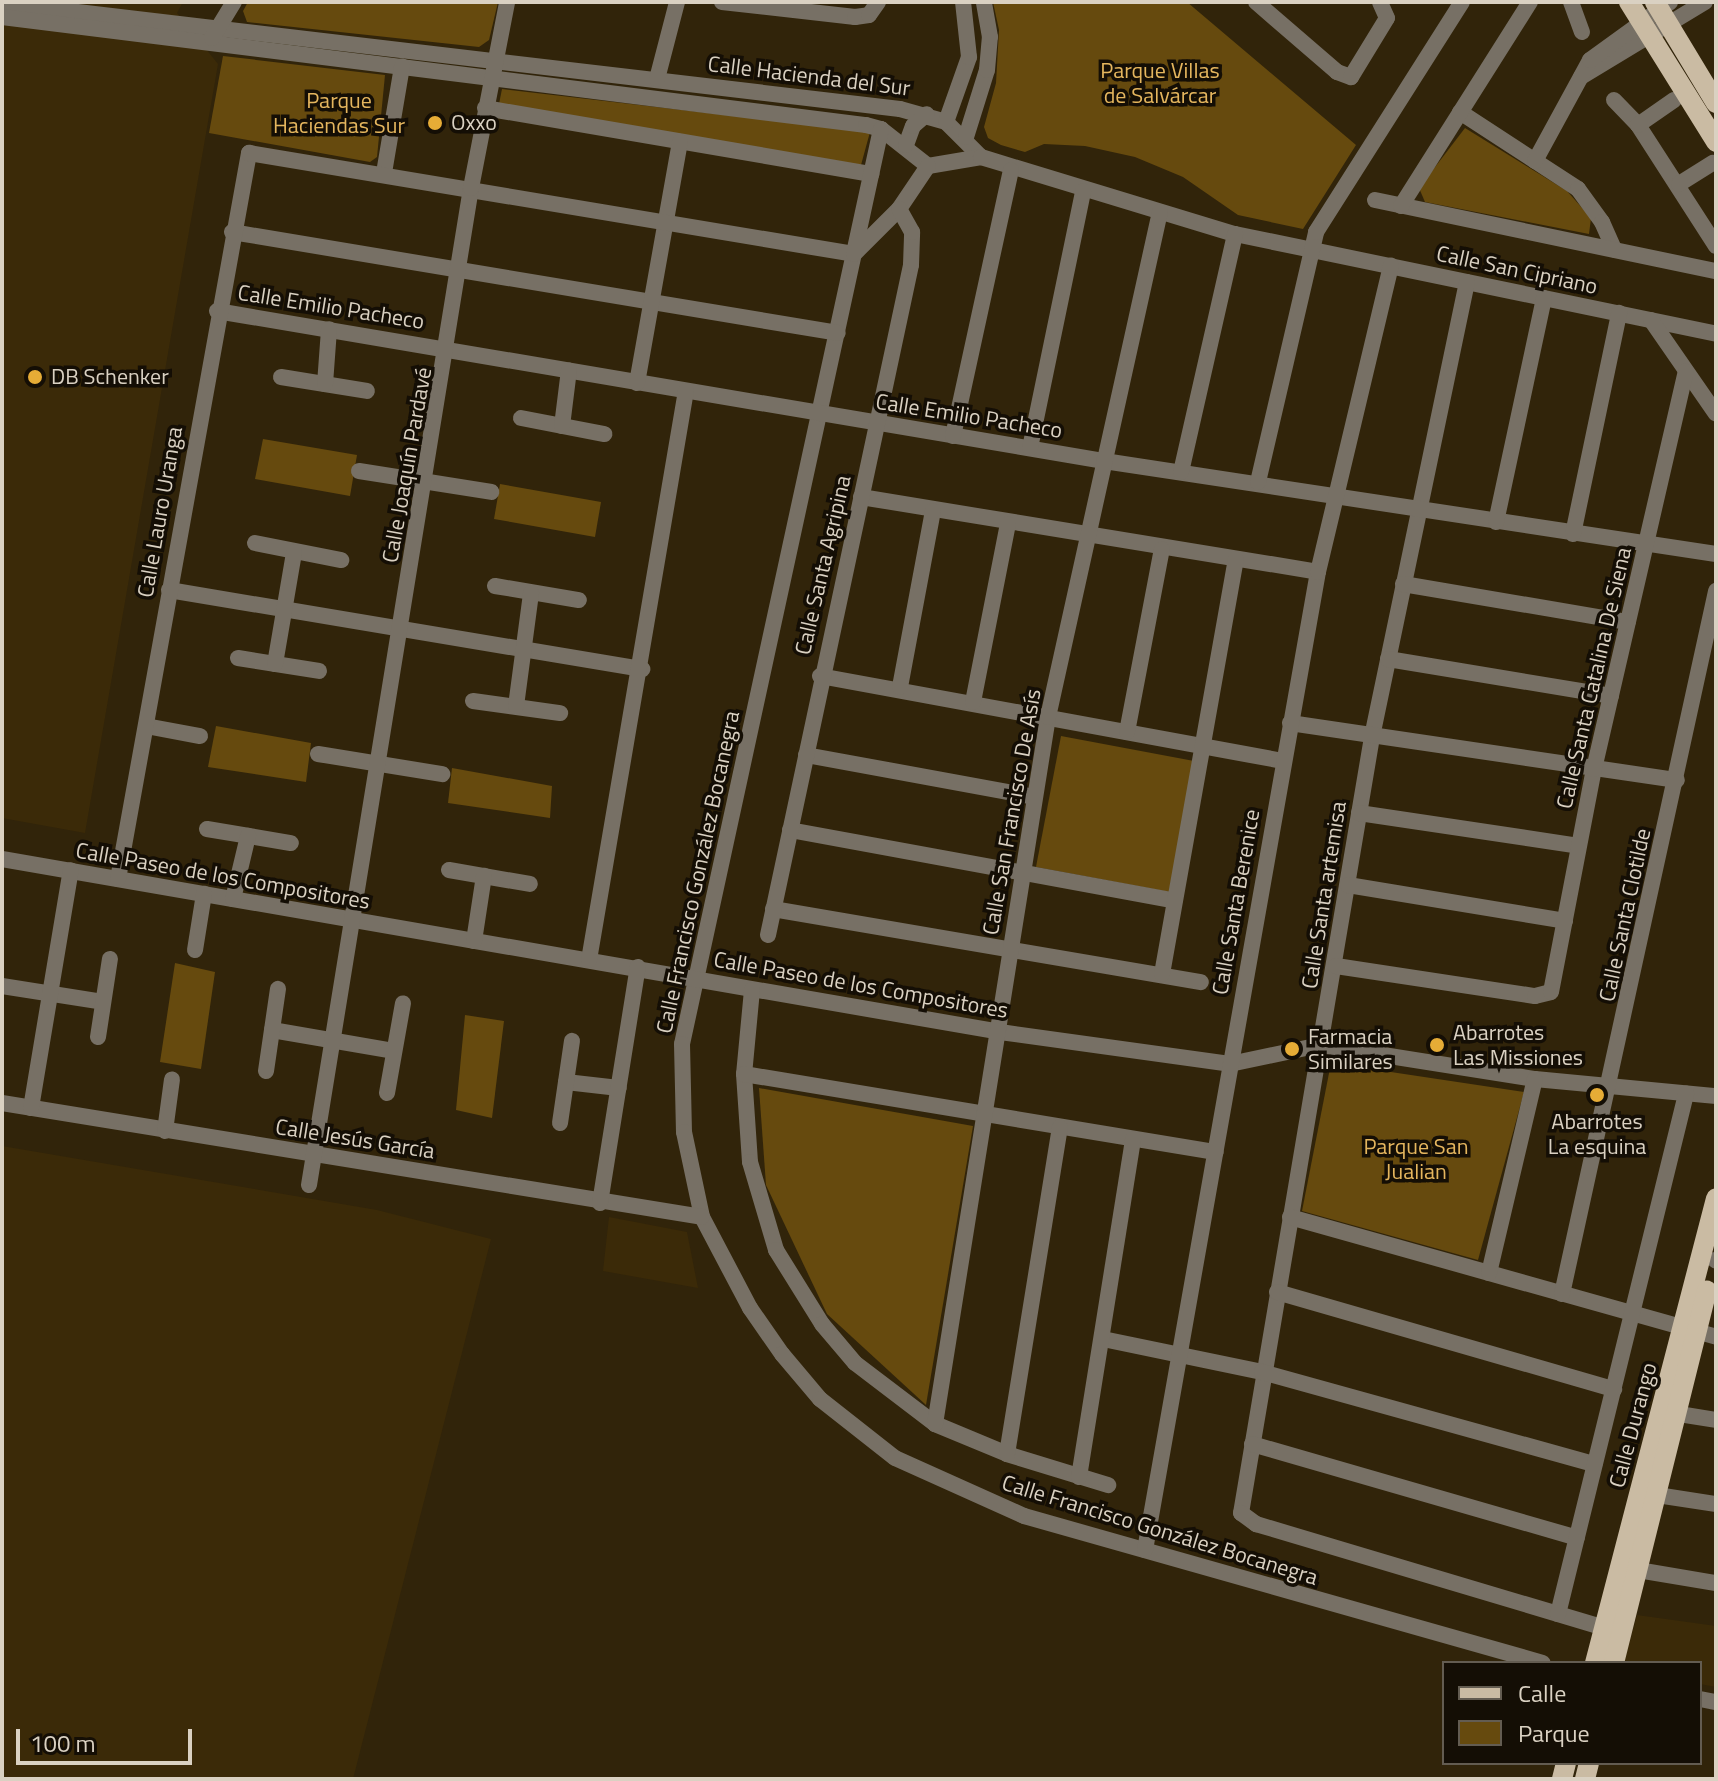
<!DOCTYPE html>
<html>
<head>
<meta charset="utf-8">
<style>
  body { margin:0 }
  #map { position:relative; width:1718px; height:1781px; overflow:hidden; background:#31240a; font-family:"Titillium Web",sans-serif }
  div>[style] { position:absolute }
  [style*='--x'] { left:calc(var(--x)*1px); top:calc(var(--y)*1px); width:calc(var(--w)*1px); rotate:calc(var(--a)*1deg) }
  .built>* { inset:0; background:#3b2a08 }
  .green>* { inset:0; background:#664a0e }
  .minor>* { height:16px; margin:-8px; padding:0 8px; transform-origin:8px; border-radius:8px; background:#777065 }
  .major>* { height:20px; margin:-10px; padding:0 10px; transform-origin:10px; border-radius:10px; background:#cabba3 }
  .dots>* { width:22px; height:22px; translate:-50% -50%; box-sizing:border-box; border:4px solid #140e05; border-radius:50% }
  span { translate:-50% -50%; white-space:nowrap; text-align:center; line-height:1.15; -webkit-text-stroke:7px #140e05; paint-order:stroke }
  .park-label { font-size:22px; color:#e5b65e }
  .street-label { font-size:22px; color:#dad1c2 }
  .poi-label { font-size:22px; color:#dad1c2 }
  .left { translate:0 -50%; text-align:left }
  .frame { position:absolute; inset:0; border:4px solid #dad1c2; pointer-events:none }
  .legend { position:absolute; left:1442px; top:1661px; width:260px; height:104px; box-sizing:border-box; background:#140e05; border:2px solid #635c51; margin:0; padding:10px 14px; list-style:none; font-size:24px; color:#dad1c2 }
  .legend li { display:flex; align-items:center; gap:16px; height:40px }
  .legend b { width:40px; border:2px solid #635c51 }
  .scale { position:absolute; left:16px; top:1729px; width:176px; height:36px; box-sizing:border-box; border:4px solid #dad1c2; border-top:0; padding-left:10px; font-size:24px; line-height:28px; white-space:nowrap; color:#dad1c2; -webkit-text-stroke:6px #140e05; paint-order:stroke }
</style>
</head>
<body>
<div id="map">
  <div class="built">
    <i style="clip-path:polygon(2px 2px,183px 2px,177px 13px,218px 64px,85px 833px,2px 818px)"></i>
    <i style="clip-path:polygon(2px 1146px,377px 1210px,491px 1239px,353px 1779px,2px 1779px)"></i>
    <i style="clip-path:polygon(609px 1217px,687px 1232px,698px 1288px,603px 1271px)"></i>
    <i style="clip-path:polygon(1637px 1615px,1716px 1626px,1716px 1687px,1700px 1684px,1700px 1663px,1624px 1663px)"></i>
  </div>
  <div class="green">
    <i style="clip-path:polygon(248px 2px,498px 2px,489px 40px,479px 47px,247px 22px,243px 11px)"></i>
    <i style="clip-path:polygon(993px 2px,1187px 2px,1356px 145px,1303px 229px,1238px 215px,1183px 177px,1135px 157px,1085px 146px,1044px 144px,1025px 152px,1001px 145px,988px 138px,984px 127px,996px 83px,999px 30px)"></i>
    <i style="clip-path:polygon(223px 56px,385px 75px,377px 157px,370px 162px,209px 133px)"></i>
    <i style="clip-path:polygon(502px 89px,870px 132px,861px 165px,499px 104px)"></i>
    <i style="clip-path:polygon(1465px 128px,1567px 191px,1591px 218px,1589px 234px,1425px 202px,1419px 188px)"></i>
    <i style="clip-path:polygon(263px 439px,357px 455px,350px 496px,255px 479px)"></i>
    <i style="clip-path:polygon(500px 484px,601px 502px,595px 537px,494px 519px)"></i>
    <i style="clip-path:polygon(216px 726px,311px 743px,306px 782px,208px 767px)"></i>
    <i style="clip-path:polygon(1061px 736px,1194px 761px,1169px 892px,1036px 867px)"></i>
    <i style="clip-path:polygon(452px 768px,552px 786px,550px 818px,448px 803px)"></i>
    <i style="clip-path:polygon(175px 963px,215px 972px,201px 1069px,160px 1062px)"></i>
    <i style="clip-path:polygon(465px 1015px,504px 1021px,492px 1118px,456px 1110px)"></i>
    <i style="clip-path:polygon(1331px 1063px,1524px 1092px,1478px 1260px,1302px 1211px)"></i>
    <i style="clip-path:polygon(759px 1088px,973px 1126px,926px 1405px,827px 1314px,766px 1185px)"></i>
  </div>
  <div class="minor">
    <i style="--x:722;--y:2;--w:134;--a:6.4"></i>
    <i style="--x:855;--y:17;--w:14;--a:-8"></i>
    <i style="--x:869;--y:15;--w:16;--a:-55"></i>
    <i style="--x:1256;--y:2;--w:107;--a:40.8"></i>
    <i style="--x:1337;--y:72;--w:15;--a:20"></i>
    <i style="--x:1351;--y:77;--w:69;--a:-58.6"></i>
    <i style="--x:1387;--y:18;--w:17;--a:-114"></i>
    <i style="--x:1571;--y:2;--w:32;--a:70"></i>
    <i style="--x:2;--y:3;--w:904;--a:6.73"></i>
    <i style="--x:900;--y:109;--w:48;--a:15.8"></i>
    <i style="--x:946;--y:122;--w:49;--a:45"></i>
    <i style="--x:2;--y:17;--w:871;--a:7.13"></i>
    <i style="--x:866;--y:125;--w:16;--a:15"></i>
    <i style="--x:881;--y:129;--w:60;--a:38.2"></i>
    <i style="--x:928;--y:166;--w:54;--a:-9.6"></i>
    <i style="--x:981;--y:157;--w:265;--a:16.9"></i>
    <i style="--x:1235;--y:234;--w:491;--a:11.7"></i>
    <i style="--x:212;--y:38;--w:42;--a:-58.6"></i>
    <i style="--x:1581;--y:77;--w:145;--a:-31.2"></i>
    <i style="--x:657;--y:79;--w:80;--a:-75.4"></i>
    <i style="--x:1614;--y:100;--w:35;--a:46"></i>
    <i style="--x:1638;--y:125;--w:144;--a:57.2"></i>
    <i style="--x:485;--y:108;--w:392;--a:9.7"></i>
    <i style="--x:1460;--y:112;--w:141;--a:33.1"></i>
    <i style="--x:1578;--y:189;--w:41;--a:54"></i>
    <i style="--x:1602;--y:222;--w:30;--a:66"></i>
    <i style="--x:946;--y:122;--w:69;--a:-70.5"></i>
    <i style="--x:969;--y:57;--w:55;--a:-96.2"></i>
    <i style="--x:1638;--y:125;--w:44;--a:-34.8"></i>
    <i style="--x:881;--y:129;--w:936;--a:102.27"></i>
    <i style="--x:682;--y:1044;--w:88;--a:88.7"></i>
    <i style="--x:684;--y:1132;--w:87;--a:78"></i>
    <i style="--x:702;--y:1217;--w:103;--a:62.2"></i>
    <i style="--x:750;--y:1308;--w:56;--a:55.2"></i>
    <i style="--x:782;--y:1354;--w:59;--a:49.8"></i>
    <i style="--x:820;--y:1399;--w:95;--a:38.2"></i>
    <i style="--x:895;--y:1458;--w:141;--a:24.2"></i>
    <i style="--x:1024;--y:1516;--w:539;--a:15.81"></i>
    <i style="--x:966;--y:137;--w:70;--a:-72.6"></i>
    <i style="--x:987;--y:70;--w:33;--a:-85"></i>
    <i style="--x:990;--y:37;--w:36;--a:-100"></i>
    <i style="--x:906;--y:145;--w:20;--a:-70"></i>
    <i style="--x:913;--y:126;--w:18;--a:-41"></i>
    <i style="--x:1535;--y:161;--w:115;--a:-61.4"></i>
    <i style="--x:1590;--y:60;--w:99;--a:-35.9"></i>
    <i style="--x:384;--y:173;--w:108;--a:-80.4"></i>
    <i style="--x:1679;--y:184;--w:40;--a:-32"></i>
    <i style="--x:1375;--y:200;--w:348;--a:11.8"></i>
    <i style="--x:1401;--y:206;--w:241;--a:-57.7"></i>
    <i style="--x:232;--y:232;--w:614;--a:9.46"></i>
    <i style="--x:1467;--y:282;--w:465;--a:101.8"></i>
    <i style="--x:1372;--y:737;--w:787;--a:99.58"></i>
    <i style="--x:1241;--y:1513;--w:19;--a:36"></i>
    <i style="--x:1256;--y:1524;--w:364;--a:16.6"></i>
    <i style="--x:217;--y:311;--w:900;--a:9.6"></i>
    <i style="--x:1104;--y:461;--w:619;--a:8.64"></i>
    <i style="--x:1651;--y:320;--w:114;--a:55.3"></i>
    <i style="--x:281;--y:377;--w:87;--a:9.2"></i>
    <i style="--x:637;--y:383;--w:245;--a:-79.9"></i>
    <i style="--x:325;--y:384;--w:55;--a:-85.8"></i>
    <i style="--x:521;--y:418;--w:85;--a:10.9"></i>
    <i style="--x:562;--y:426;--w:56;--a:-82.9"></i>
    <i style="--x:953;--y:436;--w:272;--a:-77.7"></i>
    <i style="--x:1030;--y:448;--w:262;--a:-78.3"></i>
    <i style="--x:359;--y:471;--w:134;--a:9"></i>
    <i style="--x:1181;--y:472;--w:244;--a:-77.2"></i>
    <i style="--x:1258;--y:482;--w:257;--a:-76.9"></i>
    <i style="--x:1316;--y:232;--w:272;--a:-57.6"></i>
    <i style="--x:861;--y:497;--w:463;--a:9.3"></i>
    <i style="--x:1496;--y:522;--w:229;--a:-77.9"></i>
    <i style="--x:1573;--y:534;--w:226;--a:-78.2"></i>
    <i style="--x:255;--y:543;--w:88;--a:11.2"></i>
    <i style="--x:1403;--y:584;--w:228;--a:9.6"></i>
    <i style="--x:495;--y:586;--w:85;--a:9.5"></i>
    <i style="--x:169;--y:590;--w:480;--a:9.5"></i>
    <i style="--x:238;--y:658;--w:82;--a:9.1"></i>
    <i style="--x:1388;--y:659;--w:226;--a:9.4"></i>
    <i style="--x:275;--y:664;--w:113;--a:-80.3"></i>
    <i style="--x:820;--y:676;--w:471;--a:10.4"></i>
    <i style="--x:900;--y:687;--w:179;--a:-79.4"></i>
    <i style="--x:473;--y:701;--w:88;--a:7.9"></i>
    <i style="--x:973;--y:702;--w:181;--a:-78.9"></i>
    <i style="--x:516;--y:706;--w:114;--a:-82.4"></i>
    <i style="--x:1290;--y:723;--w:391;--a:8.4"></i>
    <i style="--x:146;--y:726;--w:55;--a:10.5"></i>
    <i style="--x:1127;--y:732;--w:186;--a:-79.2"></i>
    <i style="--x:318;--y:754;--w:126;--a:9.2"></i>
    <i style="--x:806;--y:755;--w:232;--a:10.4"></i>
    <i style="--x:1359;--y:813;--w:222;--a:8.5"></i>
    <i style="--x:207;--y:829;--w:85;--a:9.5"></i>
    <i style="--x:790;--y:830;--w:391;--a:10.4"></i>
    <i style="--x:2;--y:859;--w:1013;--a:9.83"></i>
    <i style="--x:1000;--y:1032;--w:232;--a:7.9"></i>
    <i style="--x:1230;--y:1064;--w:92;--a:-11.9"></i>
    <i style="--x:1320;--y:1045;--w:218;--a:9"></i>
    <i style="--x:1535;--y:1079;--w:182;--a:5.4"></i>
    <i style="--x:449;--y:870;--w:82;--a:9.8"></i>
    <i style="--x:118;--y:879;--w:738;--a:-79.77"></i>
    <i style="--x:249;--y:153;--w:613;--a:9.48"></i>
    <i style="--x:854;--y:254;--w:64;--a:-45"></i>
    <i style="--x:899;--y:209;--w:52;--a:-56"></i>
    <i style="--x:1348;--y:885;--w:220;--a:9.4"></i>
    <i style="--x:233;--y:899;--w:65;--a:-76.6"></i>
    <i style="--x:773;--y:909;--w:434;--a:9.7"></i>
    <i style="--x:768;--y:935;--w:685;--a:-77.95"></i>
    <i style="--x:911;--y:265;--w:33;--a:-88"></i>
    <i style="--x:912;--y:232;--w:26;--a:-119"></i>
    <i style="--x:474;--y:941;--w:66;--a:-81.3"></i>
    <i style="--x:195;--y:950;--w:57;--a:-80.9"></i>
    <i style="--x:589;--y:960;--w:577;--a:-80.33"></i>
    <i style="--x:1336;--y:966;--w:201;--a:8.6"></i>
    <i style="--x:1535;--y:996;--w:16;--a:-14"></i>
    <i style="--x:1551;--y:992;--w:227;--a:-79.1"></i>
    <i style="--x:1594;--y:769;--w:408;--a:-77"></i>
    <i style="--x:1162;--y:974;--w:421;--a:-79.9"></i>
    <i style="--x:2;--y:986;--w:102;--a:9"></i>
    <i style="--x:752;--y:990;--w:84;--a:95.4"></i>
    <i style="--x:744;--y:1074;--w:88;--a:86.1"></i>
    <i style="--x:750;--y:1162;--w:92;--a:73.5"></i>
    <i style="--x:776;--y:1250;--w:87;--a:58.1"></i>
    <i style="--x:822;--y:1324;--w:51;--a:49.8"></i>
    <i style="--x:855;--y:1363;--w:101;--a:37.3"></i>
    <i style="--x:935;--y:1424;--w:78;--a:22.6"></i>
    <i style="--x:1007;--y:1454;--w:106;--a:17.1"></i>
    <i style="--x:272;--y:1030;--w:123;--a:9.8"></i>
    <i style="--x:98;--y:1037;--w:79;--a:-81.3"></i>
    <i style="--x:266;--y:1071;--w:83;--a:-81.7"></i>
    <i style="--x:744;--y:1074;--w:478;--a:9.4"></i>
    <i style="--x:566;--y:1082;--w:53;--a:6.5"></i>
    <i style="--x:387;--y:1093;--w:91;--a:-79.9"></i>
    <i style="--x:2;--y:1103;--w:709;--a:9.25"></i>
    <i style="--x:31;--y:1108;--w:241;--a:-80.5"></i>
    <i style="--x:560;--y:1123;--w:83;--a:-81.7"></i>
    <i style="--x:165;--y:1131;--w:52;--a:-82.3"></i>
    <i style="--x:309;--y:1185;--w:1010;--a:-80.77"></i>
    <i style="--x:471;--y:188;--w:189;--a:-79"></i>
    <i style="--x:600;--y:1203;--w:239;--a:-80.9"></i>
    <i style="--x:1290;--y:1217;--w:443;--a:15.7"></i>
    <i style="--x:1715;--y:1260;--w:1;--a:45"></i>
    <i style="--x:1489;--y:1273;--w:199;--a:-76.7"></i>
    <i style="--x:1277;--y:1292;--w:351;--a:16.1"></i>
    <i style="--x:1562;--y:1294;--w:720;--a:-77.64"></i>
    <i style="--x:1103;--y:1339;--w:162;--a:11.7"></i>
    <i style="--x:1262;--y:1372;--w:345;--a:15.5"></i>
    <i style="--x:1679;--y:1414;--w:37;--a:9"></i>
    <i style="--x:935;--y:1424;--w:716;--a:-80.92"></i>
    <i style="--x:1048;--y:717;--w:517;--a:-77.5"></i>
    <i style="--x:1252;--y:1444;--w:338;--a:16.1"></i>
    <i style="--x:1007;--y:1454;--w:331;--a:-80.8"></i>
    <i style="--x:1079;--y:1477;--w:342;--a:-80.9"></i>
    <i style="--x:1657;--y:1495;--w:60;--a:8.7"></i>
    <i style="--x:1145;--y:1550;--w:993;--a:-79.97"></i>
    <i style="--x:1318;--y:572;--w:315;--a:-76.6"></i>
    <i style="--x:1638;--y:1570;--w:79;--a:9.5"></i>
    <i style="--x:1558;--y:1614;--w:536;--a:-76.17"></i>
    <i style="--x:1700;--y:1699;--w:16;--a:11"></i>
  </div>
  <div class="major">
    <i style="--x:1629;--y:2;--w:165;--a:58.1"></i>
    <i style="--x:1655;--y:2;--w:118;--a:58.9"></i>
    <i style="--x:1595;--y:1663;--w:480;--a:-75.4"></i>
    <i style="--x:1614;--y:1663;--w:384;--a:-76"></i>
    <i style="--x:1562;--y:1779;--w:16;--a:-76"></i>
    <i style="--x:1585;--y:1779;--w:16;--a:-76"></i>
  </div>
  <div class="dots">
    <i style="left:435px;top:123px;background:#e6ac36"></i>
    <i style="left:35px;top:377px;background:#e6ac36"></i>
    <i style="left:1437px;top:1045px;background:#e6ac36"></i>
    <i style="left:1292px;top:1049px;background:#e6ac36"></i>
    <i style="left:1597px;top:1095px;background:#e6ac36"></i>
  </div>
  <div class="park-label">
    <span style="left:1160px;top:83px">Parque Villas<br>de Salvárcar</span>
    <span style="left:339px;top:113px">Parque<br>Haciendas Sur</span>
    <span style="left:1416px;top:1159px">Parque San<br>Jualian</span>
  </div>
  <div class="street-label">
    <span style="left:809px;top:76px;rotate:7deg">Calle Hacienda del Sur</span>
    <span style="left:1517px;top:270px;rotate:12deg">Calle San Cipriano</span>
    <span style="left:331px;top:307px;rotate:9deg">Calle Emilio Pacheco</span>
    <span style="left:969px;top:416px;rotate:9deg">Calle Emilio Pacheco</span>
    <span style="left:407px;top:465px;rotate:-80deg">Calle Joaquín Pardavé</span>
    <span style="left:160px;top:512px;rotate:-80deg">Calle Lauro Uranga</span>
    <span style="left:823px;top:565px;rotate:-77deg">Calle Santa Agripina</span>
    <span style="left:1594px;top:678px;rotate:-77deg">Calle Santa Catalina De Siena</span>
    <span style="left:1012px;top:812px;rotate:-80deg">Calle San Francisco De Asís</span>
    <span style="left:698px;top:872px;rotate:-78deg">Calle Francisco González Bocanegra</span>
    <span style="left:223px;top:876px;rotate:10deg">Calle Paseo de los Compositores</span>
    <span style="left:1324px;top:895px;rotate:-81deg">Calle Santa artemisa</span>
    <span style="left:1236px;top:902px;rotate:-80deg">Calle Santa Berenice</span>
    <span style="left:1625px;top:915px;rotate:-78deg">Calle Santa Clotilde</span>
    <span style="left:861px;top:985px;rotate:10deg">Calle Paseo de los Compositores</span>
    <span style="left:355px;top:1139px;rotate:9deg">Calle Jesús García</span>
    <span style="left:1633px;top:1425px;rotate:-75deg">Calle Durango</span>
    <span style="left:1160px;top:1530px;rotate:17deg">Calle Francisco González Bocanegra</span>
  </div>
  <div class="poi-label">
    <span class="left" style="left:451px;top:123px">Oxxo</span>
    <span class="left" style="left:51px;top:377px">DB Schenker</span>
    <span class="left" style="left:1453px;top:1045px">Abarrotes<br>Las Missiones</span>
    <span class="left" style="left:1308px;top:1049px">Farmacia<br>Similares</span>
    <span style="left:1597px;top:1134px">Abarrotes<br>La esquina</span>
  </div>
  <div class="frame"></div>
  <ul class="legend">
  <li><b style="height:10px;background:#cabba3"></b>Calle</li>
  <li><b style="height:22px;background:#664a0e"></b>Parque</li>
  </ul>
  <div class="scale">100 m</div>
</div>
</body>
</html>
